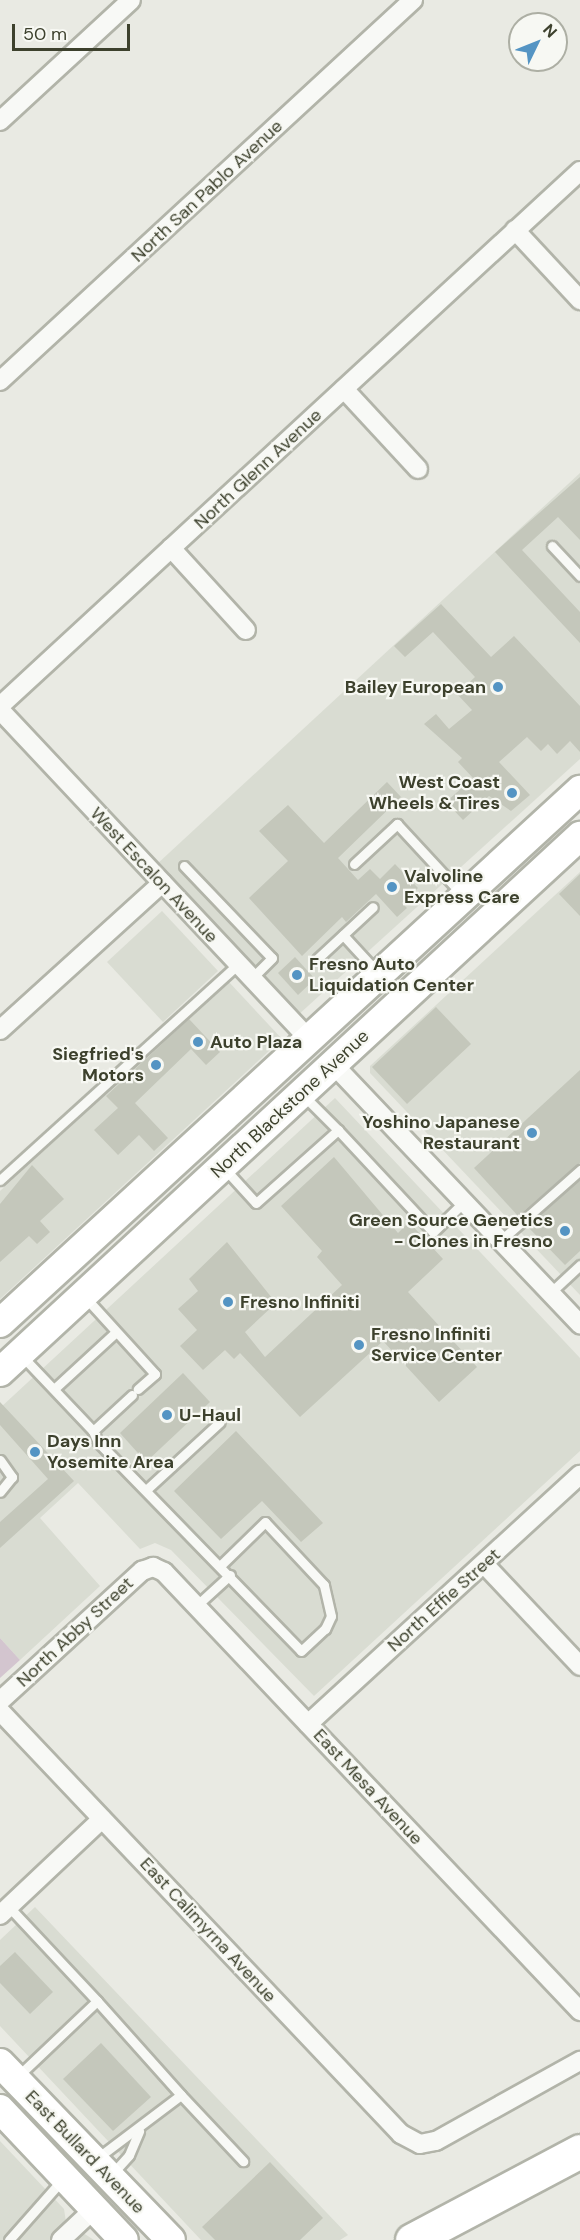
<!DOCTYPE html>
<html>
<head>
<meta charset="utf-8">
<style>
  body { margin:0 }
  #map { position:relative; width:580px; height:2240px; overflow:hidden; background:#e9eae3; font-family:"DM Sans",sans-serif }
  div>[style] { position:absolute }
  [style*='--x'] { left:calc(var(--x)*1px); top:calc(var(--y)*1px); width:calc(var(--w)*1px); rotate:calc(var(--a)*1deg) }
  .built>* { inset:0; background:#d9dcd2 }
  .green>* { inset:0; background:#d3c5cf }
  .building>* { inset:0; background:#c4c7bb }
  .roads { filter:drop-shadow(2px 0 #b2b4a9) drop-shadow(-2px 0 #b2b4a9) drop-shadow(0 2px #b2b4a9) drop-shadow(0 -2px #b2b4a9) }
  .lane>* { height:9px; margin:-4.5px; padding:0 4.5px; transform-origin:4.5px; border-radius:4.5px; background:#f8f9f6 }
  .street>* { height:18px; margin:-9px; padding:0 9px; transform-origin:9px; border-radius:9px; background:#f8f9f6 }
  .primary>* { height:28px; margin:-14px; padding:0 14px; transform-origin:14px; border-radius:14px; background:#fff }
  .highway>* { height:33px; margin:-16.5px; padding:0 16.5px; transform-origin:16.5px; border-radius:16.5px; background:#fff }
  .dots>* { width:16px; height:16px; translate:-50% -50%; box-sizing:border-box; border:3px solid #f7f8f3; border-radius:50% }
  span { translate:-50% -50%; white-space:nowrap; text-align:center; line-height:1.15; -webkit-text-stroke:4.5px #f7f8f3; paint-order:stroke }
  .street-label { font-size:18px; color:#3d412d }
  .poi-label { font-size:18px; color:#3d412d; font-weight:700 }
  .right { translate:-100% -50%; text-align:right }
  .left { translate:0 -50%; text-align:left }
  .north { position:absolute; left:508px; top:12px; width:60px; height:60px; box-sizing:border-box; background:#f7f8f3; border:2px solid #adafa4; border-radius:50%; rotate:47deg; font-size:16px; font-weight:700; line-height:24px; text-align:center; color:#3d412d }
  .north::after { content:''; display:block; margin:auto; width:21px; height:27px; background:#5494c3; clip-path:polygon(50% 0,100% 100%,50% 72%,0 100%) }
  .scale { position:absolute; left:12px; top:24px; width:118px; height:27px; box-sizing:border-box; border:3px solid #3d412d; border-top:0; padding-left:8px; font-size:18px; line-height:21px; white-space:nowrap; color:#3d412d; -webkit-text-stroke:4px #f7f8f3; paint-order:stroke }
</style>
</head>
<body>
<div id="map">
  <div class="built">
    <i style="clip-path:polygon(580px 473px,580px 759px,297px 1016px,156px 865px)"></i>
    <i style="clip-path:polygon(580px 872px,580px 1295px,370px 1073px,370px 1066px)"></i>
    <i style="clip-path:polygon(162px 911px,218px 971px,163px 1022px,107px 962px)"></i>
    <i style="clip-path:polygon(228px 981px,282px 1039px,0 1299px,0 1191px)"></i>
    <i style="clip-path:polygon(335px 1098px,580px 1358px,580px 1451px,314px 1696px,171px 1550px,155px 1543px,140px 1549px,78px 1483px,40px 1518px,100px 1586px,20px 1660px,0 1638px,0 1408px)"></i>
    <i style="clip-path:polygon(35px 1907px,193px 2073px,348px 2235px,340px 2240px,201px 2240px,0 2026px,0 1940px)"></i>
    <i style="clip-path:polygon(0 2141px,64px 2209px,66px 2222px,94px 2240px,0 2240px)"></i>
  </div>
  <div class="green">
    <i style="clip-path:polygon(0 1638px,20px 1660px,0 1678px)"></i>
  </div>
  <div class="building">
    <i style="clip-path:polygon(580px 477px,580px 540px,558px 517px,522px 550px,580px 612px,580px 643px,495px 552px)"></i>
    <i style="clip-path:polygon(441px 604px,491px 657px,514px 636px,580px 706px,580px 752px,570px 741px,557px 754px,548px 744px,541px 751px,527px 737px,499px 762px,530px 795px,511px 811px,489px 796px,463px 820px,446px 802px,473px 778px,458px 762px,462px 758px,424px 724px,436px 714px,449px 729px,472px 710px,457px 694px,475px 677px,433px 632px,405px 657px,394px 646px)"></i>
    <i style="clip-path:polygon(387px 782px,401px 797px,338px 858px,358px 880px,370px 869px,380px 879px,395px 864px,418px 888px,402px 903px,407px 908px,397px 917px,376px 894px,346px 922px,342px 917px,302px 956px,249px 898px,288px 861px,259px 831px,288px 805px,324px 843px)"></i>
    <i style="clip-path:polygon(580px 874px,580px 916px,559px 894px)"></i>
    <i style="clip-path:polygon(295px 957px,315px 979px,298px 995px,278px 973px)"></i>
    <i style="clip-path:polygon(436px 1007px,471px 1044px,407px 1104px,372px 1067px)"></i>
    <i style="clip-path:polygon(189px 1019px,220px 1052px,206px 1065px,191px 1049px,135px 1103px,168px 1138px,154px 1151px,139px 1135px,118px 1155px,94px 1130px,118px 1108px,106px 1096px)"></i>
    <i style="clip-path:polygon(580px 1070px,580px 1163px,518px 1216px,474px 1168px)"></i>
    <i style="clip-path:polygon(334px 1157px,398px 1233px,409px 1222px,443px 1259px,408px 1292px,477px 1367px,439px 1402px,383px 1341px,300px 1417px,240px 1353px,234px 1359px,225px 1350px,203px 1370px,180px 1346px,197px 1330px,178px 1309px,198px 1291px,189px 1279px,227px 1242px,276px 1303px,245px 1332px,265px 1357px,342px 1285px,317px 1257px,322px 1251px,281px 1206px)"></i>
    <i style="clip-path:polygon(32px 1165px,64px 1199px,40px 1221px,50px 1232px,37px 1244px,29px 1236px,0 1262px,0 1204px)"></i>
    <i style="clip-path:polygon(580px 1179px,580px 1251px,565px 1265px,527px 1226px)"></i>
    <i style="clip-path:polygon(183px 1373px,210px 1402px,146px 1462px,120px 1433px)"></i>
    <i style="clip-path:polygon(0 1402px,74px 1481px,0 1548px,0 1522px,48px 1479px,0 1425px)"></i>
    <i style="clip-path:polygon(236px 1431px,323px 1523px,301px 1542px,262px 1501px,221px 1539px,174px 1491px)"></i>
    <i style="clip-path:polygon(15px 1952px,53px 1992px,30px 2014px,0 1983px,0 1966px)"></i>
    <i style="clip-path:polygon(101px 2043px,151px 2097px,113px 2131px,63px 2079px)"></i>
    <i style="clip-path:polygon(270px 2162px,323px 2218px,300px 2240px,215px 2240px,202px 2227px)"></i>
  </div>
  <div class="roads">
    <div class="lane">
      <i style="--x:552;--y:546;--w:41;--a:47"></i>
      <i style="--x:354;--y:864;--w:59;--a:-42.9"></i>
      <i style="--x:397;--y:824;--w:94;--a:47.2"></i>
      <i style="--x:184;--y:866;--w:127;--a:46.3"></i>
      <i style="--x:272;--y:958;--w:28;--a:135"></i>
      <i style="--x:343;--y:935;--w:52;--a:47.4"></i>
      <i style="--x:317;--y:959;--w:76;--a:-42.9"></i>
      <i style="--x:303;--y:1095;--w:49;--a:45"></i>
      <i style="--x:224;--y:1168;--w:47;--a:47.6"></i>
      <i style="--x:256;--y:1203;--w:110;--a:-41.7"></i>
      <i style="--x:338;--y:1130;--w:139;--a:47"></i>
      <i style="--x:433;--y:1232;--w:43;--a:-44.1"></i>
      <i style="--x:0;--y:1180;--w:321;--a:-42.2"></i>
      <i style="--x:501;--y:1240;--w:106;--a:-41.5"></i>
      <i style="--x:550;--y:1293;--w:41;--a:-43"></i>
      <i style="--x:85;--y:1297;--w:104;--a:47.7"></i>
      <i style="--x:155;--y:1374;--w:23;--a:139"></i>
      <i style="--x:21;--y:1355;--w:105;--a:46.5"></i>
      <i style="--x:93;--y:1431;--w:53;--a:-42.7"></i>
      <i style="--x:54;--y:1389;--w:84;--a:-42.6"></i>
      <i style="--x:93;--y:1431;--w:12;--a:66"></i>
      <i style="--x:98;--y:1442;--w:291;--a:45.8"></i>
      <i style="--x:301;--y:1651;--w:33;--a:-43"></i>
      <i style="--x:325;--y:1629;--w:14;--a:-65"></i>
      <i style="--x:331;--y:1616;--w:32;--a:-103"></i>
      <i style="--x:324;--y:1585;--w:86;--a:-133.1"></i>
      <i style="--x:265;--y:1522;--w:62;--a:135.7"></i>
      <i style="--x:0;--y:1460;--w:21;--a:55"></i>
      <i style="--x:12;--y:1477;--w:19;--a:129"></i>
      <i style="--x:146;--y:1490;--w:100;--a:-42.6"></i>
      <i style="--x:196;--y:1606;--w:46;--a:-42.4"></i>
      <i style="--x:9;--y:1907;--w:129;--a:46.9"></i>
      <i style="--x:97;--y:2001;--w:110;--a:136.5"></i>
      <i style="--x:181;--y:2095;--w:91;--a:46.8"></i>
      <i style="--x:96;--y:2159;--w:106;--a:-37"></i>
      <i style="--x:181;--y:2095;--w:126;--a:-131.8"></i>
      <i style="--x:112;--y:2174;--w:25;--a:-48"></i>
      <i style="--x:129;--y:2155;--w:26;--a:-67"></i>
      <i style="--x:9;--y:2240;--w:81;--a:-48.5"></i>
    </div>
    <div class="street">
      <i style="--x:0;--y:121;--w:178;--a:-42.7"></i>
      <i style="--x:515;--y:230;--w:96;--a:47.1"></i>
      <i style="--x:0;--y:381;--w:562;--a:-42.69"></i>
      <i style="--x:344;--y:389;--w:109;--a:47.2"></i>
      <i style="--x:171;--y:548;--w:111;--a:47.6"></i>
      <i style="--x:0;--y:706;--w:789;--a:-42.69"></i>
      <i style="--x:0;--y:710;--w:451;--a:46.8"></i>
      <i style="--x:0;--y:1030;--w:219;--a:-42.2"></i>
      <i style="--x:333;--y:1064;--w:359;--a:46.5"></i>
      <i style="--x:484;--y:1564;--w:140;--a:46.7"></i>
      <i style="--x:0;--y:1701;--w:193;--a:-42.5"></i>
      <i style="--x:142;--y:1571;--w:12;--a:-20"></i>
      <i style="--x:153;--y:1567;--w:12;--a:24"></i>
      <i style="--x:164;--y:1572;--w:605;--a:46.54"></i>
      <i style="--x:0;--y:1711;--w:583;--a:46.53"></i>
      <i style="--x:401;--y:2134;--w:21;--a:28"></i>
      <i style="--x:420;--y:2144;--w:16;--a:-11"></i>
      <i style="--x:436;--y:2141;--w:165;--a:-29.1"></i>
      <i style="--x:308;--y:1724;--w:369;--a:-42.5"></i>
      <i style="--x:0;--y:1915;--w:140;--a:-43.3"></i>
      <i style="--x:61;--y:2240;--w:45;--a:-43.2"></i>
    </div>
    <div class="primary">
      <i style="--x:0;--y:1323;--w:788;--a:-42.58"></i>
      <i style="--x:0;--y:1372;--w:790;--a:-42.74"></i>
      <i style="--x:0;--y:2063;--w:246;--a:46"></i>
      <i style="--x:0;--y:2109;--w:180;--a:46.6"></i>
    </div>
    <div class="highway">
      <i style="--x:412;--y:2240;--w:190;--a:-27.9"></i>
    </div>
  </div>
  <div class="dots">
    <i style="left:498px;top:687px;background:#5494c3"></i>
    <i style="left:512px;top:793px;background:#5494c3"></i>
    <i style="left:392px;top:887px;background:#5494c3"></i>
    <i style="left:297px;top:975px;background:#5494c3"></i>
    <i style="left:198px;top:1042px;background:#5494c3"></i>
    <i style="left:156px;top:1065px;background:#5494c3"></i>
    <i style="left:532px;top:1133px;background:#5494c3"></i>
    <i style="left:565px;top:1231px;background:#5494c3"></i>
    <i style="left:228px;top:1302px;background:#5494c3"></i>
    <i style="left:359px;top:1345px;background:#5494c3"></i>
    <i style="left:167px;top:1415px;background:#5494c3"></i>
    <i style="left:35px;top:1452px;background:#5494c3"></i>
  </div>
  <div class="street-label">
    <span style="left:207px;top:191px;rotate:-43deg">North San Pablo Avenue</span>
    <span style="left:258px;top:469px;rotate:-43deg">North Glenn Avenue</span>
    <span style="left:154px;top:875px;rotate:47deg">West Escalon Avenue</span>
    <span style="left:290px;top:1104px;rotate:-43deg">North Blackstone Avenue</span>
    <span style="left:444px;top:1600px;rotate:-42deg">North Effie Street</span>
    <span style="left:75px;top:1632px;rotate:-43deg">North Abby Street</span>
    <span style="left:368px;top:1787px;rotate:47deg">East Mesa Avenue</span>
    <span style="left:208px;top:1930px;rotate:47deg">East Calimyrna Avenue</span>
    <span style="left:85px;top:2152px;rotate:46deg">East Bullard Avenue</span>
  </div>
  <div class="poi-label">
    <span class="right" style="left:486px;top:687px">Bailey European</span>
    <span class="right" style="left:500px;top:793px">West Coast<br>Wheels &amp; Tires</span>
    <span class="left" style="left:404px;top:887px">Valvoline<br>Express Care</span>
    <span class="left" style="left:309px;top:975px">Fresno Auto<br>Liquidation Center</span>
    <span class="left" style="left:210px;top:1042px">Auto Plaza</span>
    <span class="right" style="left:144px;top:1065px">Siegfried's<br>Motors</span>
    <span class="right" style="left:520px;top:1133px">Yoshino Japanese<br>Restaurant</span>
    <span class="right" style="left:553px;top:1231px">Green Source Genetics<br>- Clones in Fresno</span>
    <span class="left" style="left:240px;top:1302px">Fresno Infiniti</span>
    <span class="left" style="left:371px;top:1345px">Fresno Infiniti<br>Service Center</span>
    <span class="left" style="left:179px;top:1415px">U-Haul</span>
    <span class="left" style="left:47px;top:1452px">Days Inn<br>Yosemite Area</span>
  </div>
  <div class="north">N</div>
  <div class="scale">50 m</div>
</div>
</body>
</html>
